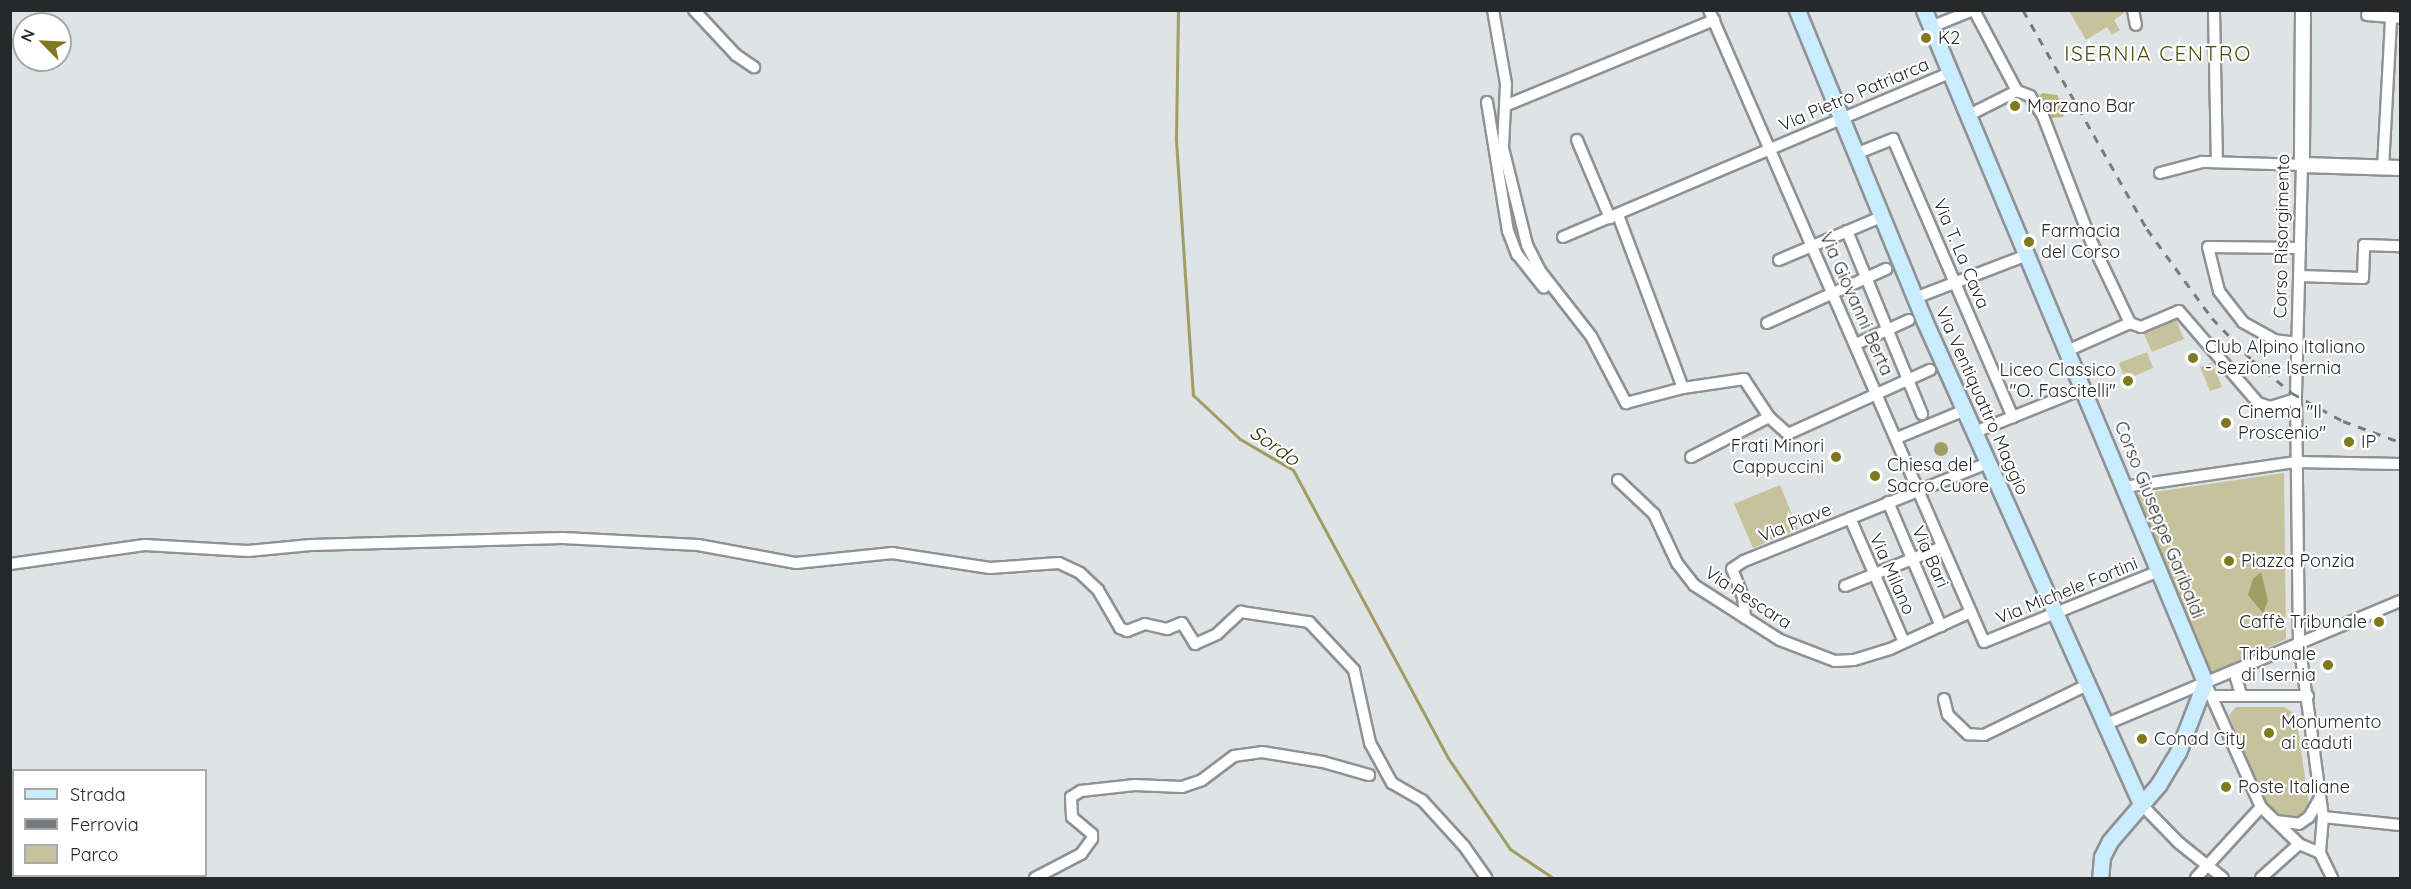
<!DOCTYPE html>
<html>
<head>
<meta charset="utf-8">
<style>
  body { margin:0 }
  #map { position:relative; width:2411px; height:889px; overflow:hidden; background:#dee3e6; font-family:Quicksand,sans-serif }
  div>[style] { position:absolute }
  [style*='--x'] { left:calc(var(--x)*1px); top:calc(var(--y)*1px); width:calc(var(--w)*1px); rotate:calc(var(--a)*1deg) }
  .green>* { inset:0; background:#c5c29c }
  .forest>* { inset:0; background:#bab57c }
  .water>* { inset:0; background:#a19c63 }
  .round { border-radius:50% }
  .stream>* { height:3px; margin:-1.5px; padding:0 1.5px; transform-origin:1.5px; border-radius:1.5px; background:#a19c63 }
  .roads { filter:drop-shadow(2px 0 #8e9295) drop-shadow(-2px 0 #8e9295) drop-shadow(0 2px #8e9295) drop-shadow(0 -2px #8e9295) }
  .minor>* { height:10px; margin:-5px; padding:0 5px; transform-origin:5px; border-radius:5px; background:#fff }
  .tertiary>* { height:14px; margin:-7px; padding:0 7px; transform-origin:7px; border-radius:7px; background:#fff }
  .secondary>* { height:15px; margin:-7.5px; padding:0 7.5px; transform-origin:7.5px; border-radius:7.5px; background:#c9ecfe }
  .rail>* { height:3px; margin-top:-1.5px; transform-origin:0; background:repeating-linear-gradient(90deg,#787b7d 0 8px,transparent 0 16px) }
  .dots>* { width:16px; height:16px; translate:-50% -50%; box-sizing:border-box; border:3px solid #fff; border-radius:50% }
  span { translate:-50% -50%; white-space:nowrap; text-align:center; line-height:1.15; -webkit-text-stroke:4.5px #fff; paint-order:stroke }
  .poi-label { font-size:18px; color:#262829 }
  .left { translate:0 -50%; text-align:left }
  .right { translate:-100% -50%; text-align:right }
  .street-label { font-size:18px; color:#262829 }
  .water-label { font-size:20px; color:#393505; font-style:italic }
  .quarter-label { font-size:21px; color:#504b0a; letter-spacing:1.5px }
  .frame { position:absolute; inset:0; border:12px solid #262829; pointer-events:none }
  .legend { position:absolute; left:12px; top:769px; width:195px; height:108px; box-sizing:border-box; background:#fff; border:2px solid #a8a9a9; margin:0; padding:8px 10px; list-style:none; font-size:18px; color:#262829 }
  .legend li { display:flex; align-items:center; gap:12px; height:30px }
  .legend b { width:30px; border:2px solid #a8a9a9 }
  .north { position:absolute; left:12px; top:12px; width:60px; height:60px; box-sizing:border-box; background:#fff; border:2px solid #a8a9a9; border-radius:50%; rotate:294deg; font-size:16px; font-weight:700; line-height:24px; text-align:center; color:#262829 }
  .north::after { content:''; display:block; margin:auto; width:21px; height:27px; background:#80781d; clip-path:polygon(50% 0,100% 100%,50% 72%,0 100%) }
</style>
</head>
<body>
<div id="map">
  <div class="green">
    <i style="clip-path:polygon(2069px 11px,2122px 11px,2124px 13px,2114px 20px,2120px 30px,2112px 35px,2107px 27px,2086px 40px)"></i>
    <i style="clip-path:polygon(2175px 318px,2184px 339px,2152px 352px,2143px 332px)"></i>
    <i style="clip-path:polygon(2147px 352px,2153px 368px,2125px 380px,2119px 363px)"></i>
    <i style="clip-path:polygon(2212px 363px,2222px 387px,2210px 391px,2200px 367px)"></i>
    <i style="clip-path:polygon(2284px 473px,2286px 639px,2211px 674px,2134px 495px)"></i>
    <i style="clip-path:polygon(1780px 485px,1798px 529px,1753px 548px,1734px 504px)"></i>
    <i style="clip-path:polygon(2236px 707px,2284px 707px,2296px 714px,2309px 806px,2300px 818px,2289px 822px,2273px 815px,2260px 796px,2229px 715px)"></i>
  </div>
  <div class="forest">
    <i style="clip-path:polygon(2042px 93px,2057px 95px,2064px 109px,2063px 117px,2051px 118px,2045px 113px,2037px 99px)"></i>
  </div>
  <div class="water">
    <i class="round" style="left:1934px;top:442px;width:14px;height:14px"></i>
    <i style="clip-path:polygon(2261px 572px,2268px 601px,2263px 613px,2248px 595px,2253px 579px)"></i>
  </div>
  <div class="stream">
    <i style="--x:1178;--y:10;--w:130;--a:90.9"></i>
    <i style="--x:1176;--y:140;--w:256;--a:86.2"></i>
    <i style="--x:1193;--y:395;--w:64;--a:43.1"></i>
    <i style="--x:1240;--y:439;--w:61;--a:30.3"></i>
    <i style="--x:1293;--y:470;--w:327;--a:61.7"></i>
    <i style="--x:1448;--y:758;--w:110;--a:55.7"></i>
    <i style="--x:1510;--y:849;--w:52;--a:34"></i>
  </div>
  <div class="roads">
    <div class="minor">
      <i style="--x:694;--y:10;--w:62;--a:47"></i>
      <i style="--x:736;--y:55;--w:22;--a:34"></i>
      <i style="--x:1493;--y:10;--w:75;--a:80"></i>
      <i style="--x:1506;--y:84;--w:64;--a:92.7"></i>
      <i style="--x:1503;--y:148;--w:100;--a:76.1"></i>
      <i style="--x:1527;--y:245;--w:30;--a:63"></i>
      <i style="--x:1541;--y:272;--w:81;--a:52"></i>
      <i style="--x:1591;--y:336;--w:76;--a:62.4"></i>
      <i style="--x:1626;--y:403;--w:59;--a:-14.7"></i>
      <i style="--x:1683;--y:388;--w:62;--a:-8.4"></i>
      <i style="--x:1744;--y:379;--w:45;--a:56.7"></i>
      <i style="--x:1769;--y:417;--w:25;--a:42"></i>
      <i style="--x:1788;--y:434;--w:156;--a:-24.3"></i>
      <i style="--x:1709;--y:10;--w:689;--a:66.48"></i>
      <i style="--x:1984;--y:642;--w:189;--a:-22.1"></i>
      <i style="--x:2133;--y:10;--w:15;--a:79"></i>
      <i style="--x:2214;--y:10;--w:151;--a:88.9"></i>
      <i style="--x:2367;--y:15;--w:33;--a:5"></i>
      <i style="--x:1931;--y:27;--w:45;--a:-22"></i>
      <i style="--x:2017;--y:91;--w:14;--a:21"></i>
      <i style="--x:2030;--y:96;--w:24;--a:57"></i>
      <i style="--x:2043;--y:116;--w:134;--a:69"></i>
      <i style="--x:2091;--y:241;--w:91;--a:64.6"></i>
      <i style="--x:1487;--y:102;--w:131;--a:80.8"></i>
      <i style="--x:1508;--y:231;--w:25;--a:69"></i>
      <i style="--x:1517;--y:254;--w:43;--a:51.5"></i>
      <i style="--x:1507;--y:105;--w:224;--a:-22.3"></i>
      <i style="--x:1969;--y:115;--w:54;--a:-26.6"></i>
      <i style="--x:2017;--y:91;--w:92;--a:-118"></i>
      <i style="--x:1577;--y:140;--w:85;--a:67.1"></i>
      <i style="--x:1858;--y:153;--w:38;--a:-22"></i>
      <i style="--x:1893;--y:139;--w:303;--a:66.7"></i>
      <i style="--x:2383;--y:168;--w:150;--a:-86.9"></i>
      <i style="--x:2160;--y:173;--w:43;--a:-14.7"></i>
      <i style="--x:2202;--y:162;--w:100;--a:1.7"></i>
      <i style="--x:2302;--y:165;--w:234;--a:91.5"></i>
      <i style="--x:2296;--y:399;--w:243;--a:89.3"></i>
      <i style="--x:2299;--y:642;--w:177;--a:82.2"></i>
      <i style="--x:2323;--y:817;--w:36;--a:95"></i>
      <i style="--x:1618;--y:215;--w:185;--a:69.4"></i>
      <i style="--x:1847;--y:231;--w:198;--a:67.7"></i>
      <i style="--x:1563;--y:237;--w:422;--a:-23"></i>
      <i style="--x:1779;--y:260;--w:113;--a:-22.9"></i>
      <i style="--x:2299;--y:276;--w:64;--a:1.8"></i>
      <i style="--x:2363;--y:278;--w:33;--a:-88"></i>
      <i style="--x:2364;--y:245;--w:36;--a:2"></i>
      <i style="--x:1915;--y:298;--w:120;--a:-21"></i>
      <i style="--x:1767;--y:323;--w:131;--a:-24.4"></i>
      <i style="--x:2130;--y:323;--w:12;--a:20"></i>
      <i style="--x:2141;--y:327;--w:41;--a:-22.8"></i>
      <i style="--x:2179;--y:311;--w:121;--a:49.3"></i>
      <i style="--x:2258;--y:403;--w:13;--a:18"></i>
      <i style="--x:2270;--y:407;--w:27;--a:-17"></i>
      <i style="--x:2298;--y:343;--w:23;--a:-173"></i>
      <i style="--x:2275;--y:340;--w:37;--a:-151"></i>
      <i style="--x:2243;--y:322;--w:39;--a:-128"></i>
      <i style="--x:2219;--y:291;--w:45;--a:-104"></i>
      <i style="--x:2208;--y:247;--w:92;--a:0.6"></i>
      <i style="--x:1856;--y:344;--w:58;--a:-24.4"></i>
      <i style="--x:2069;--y:350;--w:67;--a:-23.9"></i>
      <i style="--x:1975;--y:432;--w:118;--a:-21.8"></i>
      <i style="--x:1897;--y:438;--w:74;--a:-22.4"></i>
      <i style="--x:1691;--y:457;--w:88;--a:-27.1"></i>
      <i style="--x:1618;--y:480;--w:50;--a:43.4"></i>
      <i style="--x:1654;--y:514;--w:54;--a:64.9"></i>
      <i style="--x:1677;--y:563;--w:28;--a:52"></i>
      <i style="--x:1694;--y:585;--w:102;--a:32.6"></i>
      <i style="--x:1780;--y:640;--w:59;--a:20.9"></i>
      <i style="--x:1835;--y:661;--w:19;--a:-3"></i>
      <i style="--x:1854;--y:660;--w:38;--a:-17"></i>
      <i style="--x:1890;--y:649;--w:89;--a:-24.6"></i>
      <i style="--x:2124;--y:487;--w:174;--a:-8.3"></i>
      <i style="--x:2296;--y:462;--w:104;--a:1.1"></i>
      <i style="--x:1888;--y:502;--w:135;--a:66.9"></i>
      <i style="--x:1850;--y:518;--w:135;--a:66.5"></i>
      <i style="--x:10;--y:564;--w:136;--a:-8"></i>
      <i style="--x:145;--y:545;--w:103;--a:3.3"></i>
      <i style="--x:248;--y:551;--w:63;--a:-5.4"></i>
      <i style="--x:311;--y:545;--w:252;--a:-1.6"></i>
      <i style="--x:563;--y:538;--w:135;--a:3"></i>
      <i style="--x:698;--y:545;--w:100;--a:10.4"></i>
      <i style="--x:796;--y:563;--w:97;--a:-5.9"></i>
      <i style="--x:892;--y:553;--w:99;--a:8.7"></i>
      <i style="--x:990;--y:568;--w:69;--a:-4.1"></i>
      <i style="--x:1059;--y:563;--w:23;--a:25"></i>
      <i style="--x:1080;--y:573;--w:25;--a:43"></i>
      <i style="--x:1098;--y:590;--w:44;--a:59.9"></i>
      <i style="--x:1120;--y:628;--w:8;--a:23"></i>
      <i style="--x:1127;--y:631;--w:19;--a:-21"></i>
      <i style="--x:1145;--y:624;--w:23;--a:13"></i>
      <i style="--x:1167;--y:629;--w:16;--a:-22"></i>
      <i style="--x:1182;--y:623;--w:25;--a:58"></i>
      <i style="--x:1195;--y:644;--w:24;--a:-24"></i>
      <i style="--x:1217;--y:634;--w:33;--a:-43"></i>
      <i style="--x:1241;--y:612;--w:69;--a:8.4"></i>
      <i style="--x:1309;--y:622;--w:66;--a:46.8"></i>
      <i style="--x:1354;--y:670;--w:75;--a:77.6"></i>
      <i style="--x:1370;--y:743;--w:46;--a:61.2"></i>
      <i style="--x:1392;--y:783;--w:34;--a:30"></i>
      <i style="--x:1422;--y:800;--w:62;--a:47.6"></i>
      <i style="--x:1464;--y:846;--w:39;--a:55"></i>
      <i style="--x:1845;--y:586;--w:105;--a:-21.9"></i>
      <i style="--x:1745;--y:618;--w:21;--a:-95"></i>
      <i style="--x:1743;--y:597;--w:30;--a:-111"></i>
      <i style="--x:1732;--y:569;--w:14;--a:-34"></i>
      <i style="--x:1744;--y:561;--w:263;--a:-21.9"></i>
      <i style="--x:2241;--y:668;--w:11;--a:117"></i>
      <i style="--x:2236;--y:678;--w:17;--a:73"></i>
      <i style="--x:2205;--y:682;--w:137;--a:65.9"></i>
      <i style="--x:2261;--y:807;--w:53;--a:44.2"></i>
      <i style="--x:2299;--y:844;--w:23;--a:23"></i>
      <i style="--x:2212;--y:696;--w:96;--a:0"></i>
      <i style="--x:1944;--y:699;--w:16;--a:76"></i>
      <i style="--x:1948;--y:715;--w:28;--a:44"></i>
      <i style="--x:1968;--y:734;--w:16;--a:4"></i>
      <i style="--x:1984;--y:735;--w:114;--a:-25.9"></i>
      <i style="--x:2104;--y:725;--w:321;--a:-22.7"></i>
      <i style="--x:2141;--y:804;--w:54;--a:45.7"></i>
      <i style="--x:2179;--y:843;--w:56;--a:38.5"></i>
      <i style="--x:2323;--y:817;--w:77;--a:5.9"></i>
      <i style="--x:2276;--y:821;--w:23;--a:7"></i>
      <i style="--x:2299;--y:824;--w:12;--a:-35"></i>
      <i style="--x:2309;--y:817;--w:22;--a:-60"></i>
      <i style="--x:2320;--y:853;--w:28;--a:64"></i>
      <i style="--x:1035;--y:878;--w:52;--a:-27.6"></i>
      <i style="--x:1081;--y:854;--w:19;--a:-54"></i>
      <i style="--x:1092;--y:839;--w:5;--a:-90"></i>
      <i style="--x:1092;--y:834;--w:26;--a:-140"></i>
      <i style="--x:1072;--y:817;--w:20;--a:-93"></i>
      <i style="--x:1071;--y:797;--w:12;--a:-31"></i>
      <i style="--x:1081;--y:791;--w:54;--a:-6.3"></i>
      <i style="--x:1135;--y:785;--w:47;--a:2.4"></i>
      <i style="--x:1182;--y:787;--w:21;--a:-19"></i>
      <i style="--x:1202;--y:780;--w:40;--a:-37"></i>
      <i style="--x:1234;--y:756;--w:28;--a:-8"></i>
      <i style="--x:1262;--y:752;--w:62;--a:9.3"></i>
      <i style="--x:1323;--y:762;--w:48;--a:15.8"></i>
      <i style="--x:2196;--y:878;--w:96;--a:-47.5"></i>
      <i style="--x:2261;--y:878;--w:51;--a:-41.8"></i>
    </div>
    <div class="tertiary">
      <i style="--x:2303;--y:10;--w:155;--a:90.4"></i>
      <i style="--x:2302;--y:165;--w:98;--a:1.8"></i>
    </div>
    <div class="secondary">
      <i style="--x:1797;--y:10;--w:335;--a:67.7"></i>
      <i style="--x:1924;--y:320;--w:530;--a:65.85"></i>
      <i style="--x:1924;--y:10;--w:728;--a:67.31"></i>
      <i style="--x:2205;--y:682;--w:75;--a:111.1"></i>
      <i style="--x:2178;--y:752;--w:37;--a:121"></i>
      <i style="--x:2159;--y:784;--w:75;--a:130.7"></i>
      <i style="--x:2110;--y:841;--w:18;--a:117"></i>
      <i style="--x:2102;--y:857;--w:21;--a:95"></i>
    </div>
  </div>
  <div class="rail">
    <i style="--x:2023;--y:10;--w:252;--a:60.5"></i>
    <i style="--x:2147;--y:229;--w:110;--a:53.9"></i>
    <i style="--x:2212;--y:318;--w:58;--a:46.4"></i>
    <i style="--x:2252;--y:360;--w:52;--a:39.5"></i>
    <i style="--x:2292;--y:393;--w:58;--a:28.8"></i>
    <i style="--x:2343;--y:421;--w:61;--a:20.2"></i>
  </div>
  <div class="dots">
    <i style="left:1926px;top:38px;background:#80781d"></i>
    <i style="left:2015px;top:106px;background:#80781d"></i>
    <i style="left:2029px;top:242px;background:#80781d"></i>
    <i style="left:2193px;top:358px;background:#80781d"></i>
    <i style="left:2128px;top:381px;background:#80781d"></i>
    <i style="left:2226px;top:423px;background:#80781d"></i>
    <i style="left:2349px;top:442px;background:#80781d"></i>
    <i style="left:1836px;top:457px;background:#80781d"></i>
    <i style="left:1875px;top:476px;background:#80781d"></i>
    <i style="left:2229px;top:561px;background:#80781d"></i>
    <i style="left:2379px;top:622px;background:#80781d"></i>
    <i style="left:2328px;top:665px;background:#80781d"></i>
    <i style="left:2269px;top:733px;background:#80781d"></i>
    <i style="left:2142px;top:739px;background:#80781d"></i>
    <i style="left:2226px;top:787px;background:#80781d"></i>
  </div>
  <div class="poi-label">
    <span class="left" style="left:1938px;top:38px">K2</span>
    <span class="left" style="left:2027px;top:106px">Marzano Bar</span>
    <span class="left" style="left:2041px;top:242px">Farmacia<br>del Corso</span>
    <span class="left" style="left:2205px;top:358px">Club Alpino Italiano<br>- Sezione Isernia</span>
    <span class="right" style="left:2116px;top:381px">Liceo Classico<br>"O. Fascitelli"</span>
    <span class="left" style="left:2238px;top:423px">Cinema "Il<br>Proscenio"</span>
    <span class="left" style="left:2361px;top:442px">IP</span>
    <span class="right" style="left:1824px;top:457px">Frati Minori<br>Cappuccini</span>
    <span class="left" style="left:1887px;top:476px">Chiesa del<br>Sacro Cuore</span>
    <span class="left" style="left:2241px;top:561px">Piazza Ponzia</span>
    <span class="right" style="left:2367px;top:622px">Caffè Tribunale</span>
    <span class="right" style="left:2316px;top:665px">Tribunale<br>di Isernia</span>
    <span class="left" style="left:2281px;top:733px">Monumento<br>ai caduti</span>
    <span class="left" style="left:2154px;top:739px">Conad City</span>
    <span class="left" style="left:2238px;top:787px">Poste Italiane</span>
  </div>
  <div class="street-label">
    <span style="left:1854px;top:95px;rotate:-23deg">Via Pietro Patriarca</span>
    <span style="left:2282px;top:236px;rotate:-89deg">Corso Risorgimento</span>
    <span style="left:1961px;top:254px;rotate:67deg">Via T. La Cava</span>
    <span style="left:1856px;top:304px;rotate:66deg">Via Giovanni Berta</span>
    <span style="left:1982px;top:401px;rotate:66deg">Via Ventiquattro Maggio</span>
    <span style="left:2159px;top:520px;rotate:68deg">Corso Giuseppe Garibaldi</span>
    <span style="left:1795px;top:523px;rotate:-22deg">Via Piave</span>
    <span style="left:1930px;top:557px;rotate:66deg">Via Bari</span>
    <span style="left:1892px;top:574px;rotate:66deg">Via Milano</span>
    <span style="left:2067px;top:591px;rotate:-22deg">Via Michele Fortini</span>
    <span style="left:1748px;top:598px;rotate:33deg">Via Pescara</span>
  </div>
  <div class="water-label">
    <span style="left:1275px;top:445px;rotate:35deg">Sordo</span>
  </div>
  <div class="quarter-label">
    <span style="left:2158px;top:53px">ISERNIA CENTRO</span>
  </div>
  <div class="frame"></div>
  <ul class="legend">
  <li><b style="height:8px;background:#c9ecfe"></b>Strada</li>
  <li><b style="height:8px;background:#787b7d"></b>Ferrovia</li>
  <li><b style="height:16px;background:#c5c29c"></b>Parco</li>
  </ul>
  <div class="north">N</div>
</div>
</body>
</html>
